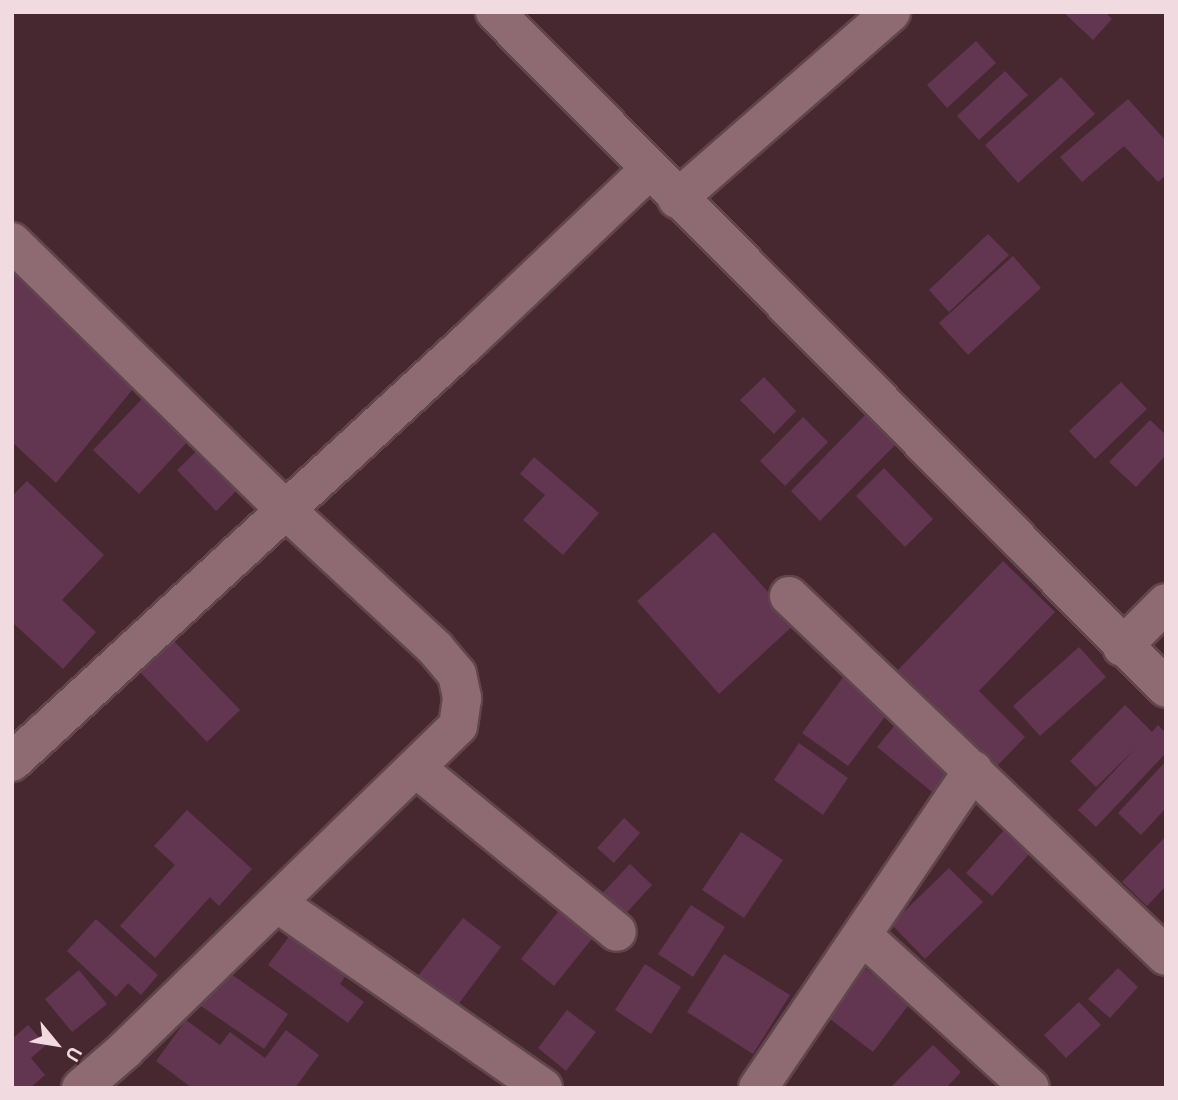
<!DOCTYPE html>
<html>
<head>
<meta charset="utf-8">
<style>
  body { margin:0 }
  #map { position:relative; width:1178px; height:1100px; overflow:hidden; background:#482830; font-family:Ubuntu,sans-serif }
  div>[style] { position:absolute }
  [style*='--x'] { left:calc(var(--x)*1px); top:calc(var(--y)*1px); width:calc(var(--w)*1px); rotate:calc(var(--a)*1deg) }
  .building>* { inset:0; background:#623551 }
  .roads { filter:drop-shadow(2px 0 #60454c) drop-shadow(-2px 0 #60454c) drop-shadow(0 2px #60454c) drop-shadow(0 -2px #60454c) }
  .minor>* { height:38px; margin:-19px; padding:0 19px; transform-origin:19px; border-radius:19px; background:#8e6a72 }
  .tertiary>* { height:38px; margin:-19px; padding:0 19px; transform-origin:19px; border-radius:19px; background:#8e6a72 }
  span { translate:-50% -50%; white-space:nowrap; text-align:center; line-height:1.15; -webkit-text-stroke:5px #482830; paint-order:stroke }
  .frame { position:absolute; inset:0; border:14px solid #f1dbe0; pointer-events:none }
  .north { position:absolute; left:21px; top:1009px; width:70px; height:70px; -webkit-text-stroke:5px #482830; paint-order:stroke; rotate:120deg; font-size:19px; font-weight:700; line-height:28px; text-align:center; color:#f1dbe0 }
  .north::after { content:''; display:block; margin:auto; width:24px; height:32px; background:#f1dbe0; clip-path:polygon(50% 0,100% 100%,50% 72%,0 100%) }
</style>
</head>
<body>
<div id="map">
  <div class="building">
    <i style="clip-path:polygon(1063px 12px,1105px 12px,1112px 19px,1093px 40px)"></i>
    <i style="clip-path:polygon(976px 41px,996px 63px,947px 108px,927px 85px)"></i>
    <i style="clip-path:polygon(1005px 71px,1028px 95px,979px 140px,957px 116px)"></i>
    <i style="clip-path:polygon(1061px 77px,1095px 114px,1018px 183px,985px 145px)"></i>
    <i style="clip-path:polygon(1128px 99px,1166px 141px,1166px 175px,1158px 182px,1124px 146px,1082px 182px,1060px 157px)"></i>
    <i style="clip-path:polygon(988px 234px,1009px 255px,949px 312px,929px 290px)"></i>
    <i style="clip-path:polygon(1013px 256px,1041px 288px,968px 355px,939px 323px)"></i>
    <i style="clip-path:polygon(12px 266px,137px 384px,56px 483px,12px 442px)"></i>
    <i style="clip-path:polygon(764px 377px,796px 411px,774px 434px,740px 400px)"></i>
    <i style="clip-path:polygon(1121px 382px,1147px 409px,1095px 459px,1069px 431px)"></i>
    <i style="clip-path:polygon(144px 397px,189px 440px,139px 494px,93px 450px)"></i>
    <i style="clip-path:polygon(867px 413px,897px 443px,820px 521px,791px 491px)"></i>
    <i style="clip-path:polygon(803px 417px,828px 442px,785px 486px,760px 461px)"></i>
    <i style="clip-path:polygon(1150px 420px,1166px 435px,1166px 455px,1136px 487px,1109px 462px)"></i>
    <i style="clip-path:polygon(205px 443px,244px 483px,216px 511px,177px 470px)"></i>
    <i style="clip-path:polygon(534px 457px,599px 513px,563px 555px,523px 520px,545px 495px,520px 474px)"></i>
    <i style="clip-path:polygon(884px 468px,933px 519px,905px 547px,856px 496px)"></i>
    <i style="clip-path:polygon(27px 481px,104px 555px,62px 600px,96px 632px,63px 669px,12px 622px,12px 496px)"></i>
    <i style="clip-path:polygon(714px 532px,796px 623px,719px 694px,637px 601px)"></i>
    <i style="clip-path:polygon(1003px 561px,1055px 612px,979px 691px,1025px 737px,997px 766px,898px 670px)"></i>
    <i style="clip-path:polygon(172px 639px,240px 710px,207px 742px,139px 671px)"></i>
    <i style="clip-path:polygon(1079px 647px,1106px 677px,1040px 736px,1013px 706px)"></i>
    <i style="clip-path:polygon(847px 672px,893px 706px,848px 766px,802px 733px)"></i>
    <i style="clip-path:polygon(1125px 705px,1152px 732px,1158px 725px,1166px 733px,1166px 753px,1096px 827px,1078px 810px,1135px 749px,1096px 787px,1070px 761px)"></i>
    <i style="clip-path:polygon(903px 715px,963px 765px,937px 796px,877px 747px)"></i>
    <i style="clip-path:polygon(799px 743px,848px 778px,823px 815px,774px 780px)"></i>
    <i style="clip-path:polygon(1166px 761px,1166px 808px,1141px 835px,1118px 813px)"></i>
    <i style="clip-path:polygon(187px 810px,252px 869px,219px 906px,210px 897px,155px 958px,120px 926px,175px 865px,154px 846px)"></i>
    <i style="clip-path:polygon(624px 818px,640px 833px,614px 863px,597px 848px)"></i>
    <i style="clip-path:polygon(1012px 821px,1038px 844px,992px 896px,966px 873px)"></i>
    <i style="clip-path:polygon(741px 832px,783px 860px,744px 918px,702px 890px)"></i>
    <i style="clip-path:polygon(1166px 836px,1166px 886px,1147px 906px,1122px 882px)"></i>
    <i style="clip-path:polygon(630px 864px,652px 885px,620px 920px,597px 899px)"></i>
    <i style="clip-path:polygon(949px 868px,983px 902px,925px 959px,891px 924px)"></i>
    <i style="clip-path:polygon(565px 903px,599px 930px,554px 986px,521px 959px)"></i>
    <i style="clip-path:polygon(691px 905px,725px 927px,693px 977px,658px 954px)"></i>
    <i style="clip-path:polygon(463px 918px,501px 947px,457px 1006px,418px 976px)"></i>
    <i style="clip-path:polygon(96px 919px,158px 975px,141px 995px,128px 983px,116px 997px,67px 951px)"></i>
    <i style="clip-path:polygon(296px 927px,351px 968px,340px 984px,364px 1002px,348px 1023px,268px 965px)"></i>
    <i style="clip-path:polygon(724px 954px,790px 995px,753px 1054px,687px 1012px)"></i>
    <i style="clip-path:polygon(854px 960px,910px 1003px,873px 1052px,817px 1009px)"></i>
    <i style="clip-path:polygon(645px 964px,681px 987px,651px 1034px,615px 1010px)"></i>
    <i style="clip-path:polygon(218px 965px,288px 1014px,264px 1049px,189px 998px)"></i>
    <i style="clip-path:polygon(1118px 968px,1138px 987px,1110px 1018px,1088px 999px)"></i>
    <i style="clip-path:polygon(79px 970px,107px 1004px,72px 1032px,45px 999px)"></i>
    <i style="clip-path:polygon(1079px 1002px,1101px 1025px,1066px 1058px,1044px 1035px)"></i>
    <i style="clip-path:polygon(567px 1010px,596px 1032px,566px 1071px,538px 1048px)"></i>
    <i style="clip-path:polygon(186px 1020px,220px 1045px,230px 1032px,265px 1058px,286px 1030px,319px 1055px,295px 1088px,192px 1088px,156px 1061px)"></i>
    <i style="clip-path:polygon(28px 1025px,46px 1045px,31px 1058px,45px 1075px,30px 1088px,12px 1088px,12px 1039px)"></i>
    <i style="clip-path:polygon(933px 1045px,961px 1072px,946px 1088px,890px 1088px)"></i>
  </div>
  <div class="roads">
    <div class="minor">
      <i style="--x:677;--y:199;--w:284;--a:-41.1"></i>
      <i style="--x:12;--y:242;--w:382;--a:44.4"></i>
      <i style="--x:285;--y:509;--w:205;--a:42.8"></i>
      <i style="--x:435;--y:648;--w:34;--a:50"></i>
      <i style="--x:457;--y:674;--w:25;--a:78"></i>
      <i style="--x:462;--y:698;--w:28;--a:98"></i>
      <i style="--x:458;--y:726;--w:465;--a:135.8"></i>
      <i style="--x:125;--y:1050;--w:58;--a:139.2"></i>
      <i style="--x:789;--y:596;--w:521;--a:43.68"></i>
      <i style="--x:1122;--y:647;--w:62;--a:-45"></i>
      <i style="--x:416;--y:768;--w:259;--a:39.2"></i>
      <i style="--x:277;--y:903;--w:324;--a:34.8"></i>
      <i style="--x:862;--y:935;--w:227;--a:42.3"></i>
      <i style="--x:758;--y:1088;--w:384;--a:-55.9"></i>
    </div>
    <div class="tertiary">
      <i style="--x:495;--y:12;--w:952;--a:45.21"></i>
      <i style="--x:12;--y:762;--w:624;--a:-42.66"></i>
      <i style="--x:471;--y:339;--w:247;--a:-43.5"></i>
    </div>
  </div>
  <div class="frame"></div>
  <div class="north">U</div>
</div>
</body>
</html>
